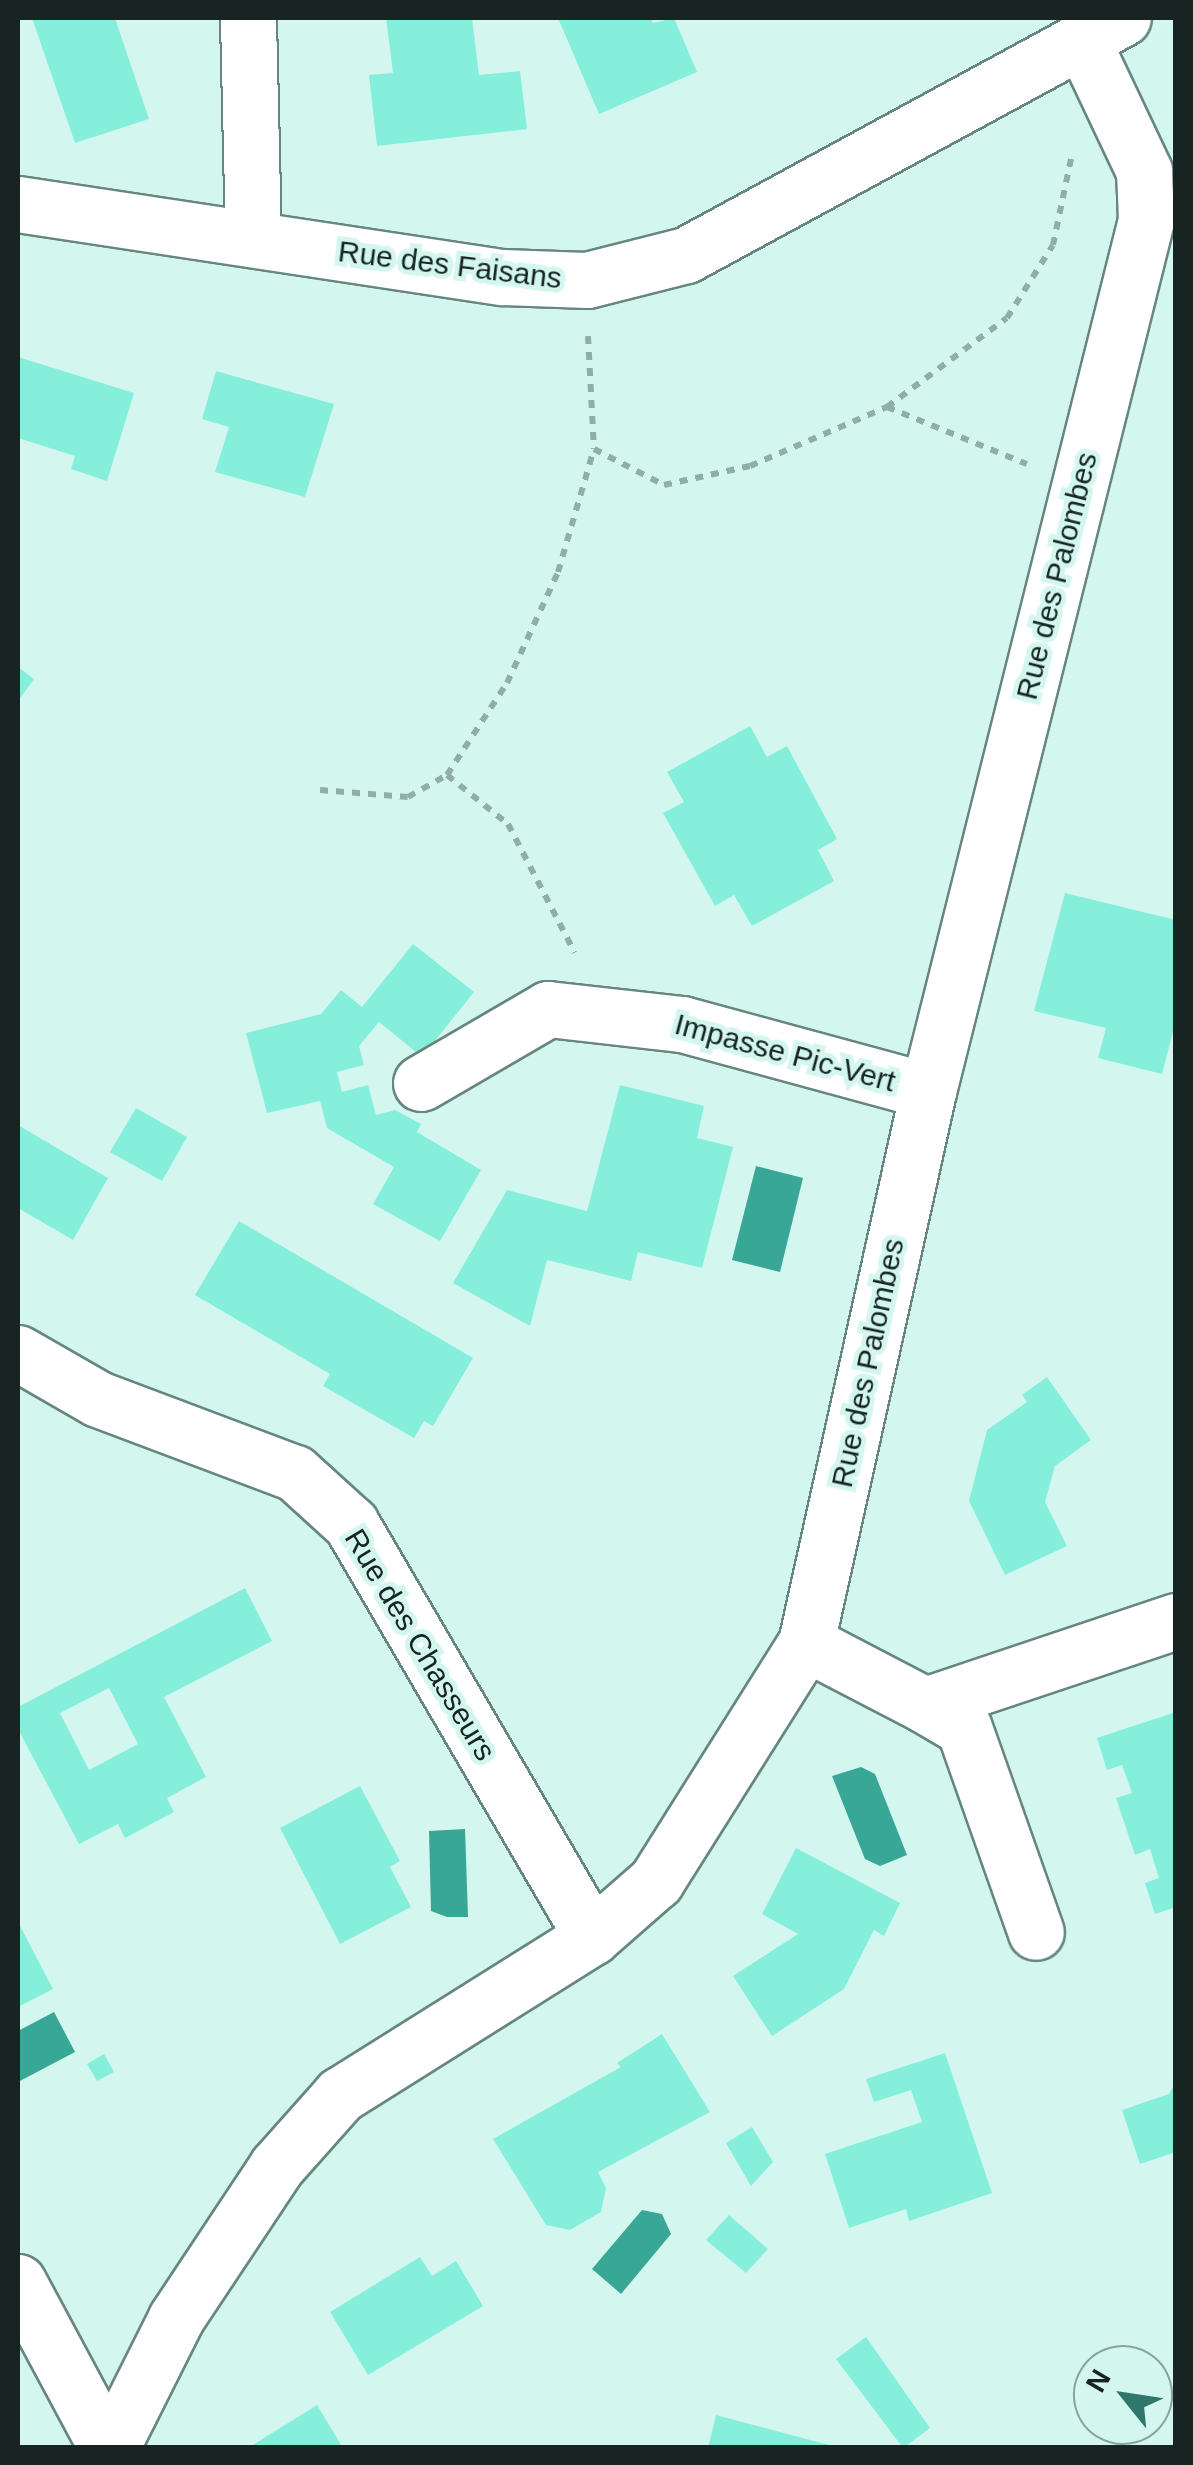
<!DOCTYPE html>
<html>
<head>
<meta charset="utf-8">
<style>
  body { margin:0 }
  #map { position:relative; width:1193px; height:2465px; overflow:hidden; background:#d3f7ef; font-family:Helvetica,sans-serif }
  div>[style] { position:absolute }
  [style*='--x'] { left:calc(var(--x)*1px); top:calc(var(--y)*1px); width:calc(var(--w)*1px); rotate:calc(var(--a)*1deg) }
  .water>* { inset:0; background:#39a796 }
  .building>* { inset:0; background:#86efdc }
  .path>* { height:6px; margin-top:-3px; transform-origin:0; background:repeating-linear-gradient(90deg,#91ada7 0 8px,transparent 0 16px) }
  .roads { filter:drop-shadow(2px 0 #66867f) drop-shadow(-2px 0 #66867f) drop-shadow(0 2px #66867f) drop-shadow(0 -2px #66867f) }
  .street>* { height:55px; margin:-27.5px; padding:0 27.5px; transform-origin:27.5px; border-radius:27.5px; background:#fff }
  span { translate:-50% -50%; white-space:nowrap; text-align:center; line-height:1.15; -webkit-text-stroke:10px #d3f7ef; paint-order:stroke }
  .street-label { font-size:30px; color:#172421 }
  .frame { position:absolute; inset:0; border:20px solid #172421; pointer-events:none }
  .north { position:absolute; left:1073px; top:2345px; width:100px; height:100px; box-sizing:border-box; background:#d3f7ef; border:2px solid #88a39d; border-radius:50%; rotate:300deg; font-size:28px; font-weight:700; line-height:40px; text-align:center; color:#172421 }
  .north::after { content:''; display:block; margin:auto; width:35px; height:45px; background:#31766a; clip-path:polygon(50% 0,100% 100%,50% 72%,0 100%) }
</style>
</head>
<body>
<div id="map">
  <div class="water">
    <i style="clip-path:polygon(756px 1166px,803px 1178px,780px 1272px,732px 1260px)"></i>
    <i style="clip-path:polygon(861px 1767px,875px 1774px,907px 1855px,880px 1866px,865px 1859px,832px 1776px)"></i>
    <i style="clip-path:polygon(465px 1829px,468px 1917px,447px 1917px,431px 1911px,429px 1831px)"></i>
    <i style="clip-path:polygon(54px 2012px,75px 2052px,18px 2082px,18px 2031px)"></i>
    <i style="clip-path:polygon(642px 2210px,662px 2214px,671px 2234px,621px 2294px,592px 2269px)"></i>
  </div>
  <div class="building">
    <i style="clip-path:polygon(32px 18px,115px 18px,149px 119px,75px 143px)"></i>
    <i style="clip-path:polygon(386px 18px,472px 18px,479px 75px,520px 71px,527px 129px,377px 146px,369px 75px,393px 73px)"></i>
    <i style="clip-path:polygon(558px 18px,651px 18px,653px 23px,674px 18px,697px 72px,599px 114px)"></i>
    <i style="clip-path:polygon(18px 357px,134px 393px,107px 481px,71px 469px,75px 456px,18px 438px)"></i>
    <i style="clip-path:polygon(216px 371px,334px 404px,305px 497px,215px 472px,229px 427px,202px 419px)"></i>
    <i style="clip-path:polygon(18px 667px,34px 679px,18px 701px)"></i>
    <i style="clip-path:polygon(750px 726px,767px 757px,787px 746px,837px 839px,818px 850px,834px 881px,752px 926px,734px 895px,715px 906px,663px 813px,684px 802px,667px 772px)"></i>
    <i style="clip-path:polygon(1065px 893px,1176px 920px,1176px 1020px,1162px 1074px,1098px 1058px,1106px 1028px,1034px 1011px)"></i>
    <i style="clip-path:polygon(413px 944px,474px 992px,422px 1057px,379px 1022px,359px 1046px,364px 1065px,337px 1072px,342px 1092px,368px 1085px,376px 1115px,395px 1110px,421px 1124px,417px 1132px,481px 1170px,440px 1241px,373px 1204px,394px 1167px,327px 1128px,320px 1101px,267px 1113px,246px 1033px,321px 1014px,341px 990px,362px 1007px)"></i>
    <i style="clip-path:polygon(620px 1085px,704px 1106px,697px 1138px,733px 1147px,702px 1268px,638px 1252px,631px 1281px,547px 1260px,530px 1326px,453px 1283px,507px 1190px,587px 1211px)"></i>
    <i style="clip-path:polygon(136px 1108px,187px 1137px,162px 1181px,110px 1152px)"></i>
    <i style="clip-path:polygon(18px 1125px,108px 1178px,73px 1240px,18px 1208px)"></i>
    <i style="clip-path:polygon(239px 1221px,473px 1358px,433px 1426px,424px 1421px,414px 1438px,323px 1386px,330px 1374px,195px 1295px)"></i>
    <i style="clip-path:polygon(1047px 1377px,1091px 1440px,1055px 1466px,1045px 1502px,1067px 1546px,1005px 1575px,969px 1501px,987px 1430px,1027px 1402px,1022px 1395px)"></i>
    <i style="clip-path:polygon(evenodd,245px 1588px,272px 1641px,164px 1697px,206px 1777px,167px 1798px,174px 1812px,125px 1838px,118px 1824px,79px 1844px,18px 1729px,18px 1707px,245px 1588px,109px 1688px,138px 1744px,89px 1770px,60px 1713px,109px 1688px)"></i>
    <i style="clip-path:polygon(1176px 1712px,1176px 1907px,1155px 1914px,1145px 1883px,1159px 1878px,1150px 1849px,1135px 1855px,1116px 1798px,1132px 1793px,1122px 1765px,1107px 1770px,1097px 1738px)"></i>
    <i style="clip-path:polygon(360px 1786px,400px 1861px,390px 1867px,411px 1907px,340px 1944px,280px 1828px)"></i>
    <i style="clip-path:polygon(796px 1848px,900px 1903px,884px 1936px,874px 1930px,844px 1989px,772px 2036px,733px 1976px,798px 1934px,762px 1914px)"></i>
    <i style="clip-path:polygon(18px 1922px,53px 1989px,18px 2007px)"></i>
    <i style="clip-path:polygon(662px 2034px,710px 2112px,598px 2172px,606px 2188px,601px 2212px,570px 2230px,546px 2225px,493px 2139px,621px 2067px,617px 2063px)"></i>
    <i style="clip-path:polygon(945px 2053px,992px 2193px,909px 2221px,906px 2209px,849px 2228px,825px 2154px,922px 2122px,911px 2090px,874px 2102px,866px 2079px)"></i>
    <i style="clip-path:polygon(104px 2054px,114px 2072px,97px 2081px,87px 2064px)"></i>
    <i style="clip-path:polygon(1176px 2081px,1176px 2152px,1140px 2164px,1122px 2110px,1169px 2094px)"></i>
    <i style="clip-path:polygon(752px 2127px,773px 2162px,751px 2186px,726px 2143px)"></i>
    <i style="clip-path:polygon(729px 2215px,768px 2249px,746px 2273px,706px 2240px)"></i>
    <i style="clip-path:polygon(420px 2257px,432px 2276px,456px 2261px,483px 2306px,368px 2375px,330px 2312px)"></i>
    <i style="clip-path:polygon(866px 2337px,930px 2428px,903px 2448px,836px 2359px)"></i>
    <i style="clip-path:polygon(317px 2405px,343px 2448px,248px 2448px)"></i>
    <i style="clip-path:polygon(716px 2415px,833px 2446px,833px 2448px,708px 2448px)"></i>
  </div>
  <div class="path">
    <i style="--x:588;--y:336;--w:113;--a:87"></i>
    <i style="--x:594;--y:449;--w:79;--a:27.2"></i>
    <i style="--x:664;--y:485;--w:88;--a:-12.5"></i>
    <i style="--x:750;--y:466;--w:149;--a:-23.3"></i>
    <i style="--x:887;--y:407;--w:149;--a:-36.6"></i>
    <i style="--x:1007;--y:318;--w:86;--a:-57.8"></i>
    <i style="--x:1053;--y:245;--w:88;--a:-78.2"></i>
    <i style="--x:887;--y:407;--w:151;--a:22.2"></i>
    <i style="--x:447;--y:775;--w:78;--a:38.8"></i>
    <i style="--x:508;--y:824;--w:145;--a:62.6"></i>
    <i style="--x:320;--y:790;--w:88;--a:4.5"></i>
    <i style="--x:408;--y:797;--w:45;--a:-29.4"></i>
    <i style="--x:447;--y:775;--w:110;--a:-56.9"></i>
    <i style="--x:507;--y:683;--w:122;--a:-65.3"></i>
    <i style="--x:558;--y:572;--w:128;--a:-73.7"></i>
  </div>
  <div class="roads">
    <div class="street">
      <i style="--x:248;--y:18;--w:220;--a:88.7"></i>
      <i style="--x:18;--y:204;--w:490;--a:8.6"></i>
      <i style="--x:503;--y:277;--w:84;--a:2"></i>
      <i style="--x:587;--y:280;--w:102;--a:-14.2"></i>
      <i style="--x:686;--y:255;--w:497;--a:-28.5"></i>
      <i style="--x:421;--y:1083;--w:147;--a:-30.2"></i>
      <i style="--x:548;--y:1009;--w:135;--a:6.4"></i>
      <i style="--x:682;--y:1024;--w:255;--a:15.2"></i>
      <i style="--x:18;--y:1353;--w:92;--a:29.9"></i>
      <i style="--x:98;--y:1399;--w:210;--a:20.6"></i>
      <i style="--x:295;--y:1473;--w:76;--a:42.3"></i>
      <i style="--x:351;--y:1524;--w:478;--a:59.7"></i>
      <i style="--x:806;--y:1643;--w:134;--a:27.5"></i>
      <i style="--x:925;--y:1705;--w:265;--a:-18.5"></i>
      <i style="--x:925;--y:1705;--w:45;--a:30.5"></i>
      <i style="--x:964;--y:1728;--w:216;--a:70.6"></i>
      <i style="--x:18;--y:2282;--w:188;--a:61.8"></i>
      <i style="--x:111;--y:2448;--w:145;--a:-63.4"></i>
      <i style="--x:176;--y:2318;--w:182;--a:-56.4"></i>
      <i style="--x:277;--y:2166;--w:95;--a:-48.4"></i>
      <i style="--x:340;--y:2095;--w:297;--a:-32.1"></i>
      <i style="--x:592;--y:1937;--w:85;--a:-41.2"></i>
      <i style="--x:656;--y:1881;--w:281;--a:-57.8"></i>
      <i style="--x:806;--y:1643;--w:565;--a:-77.54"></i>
      <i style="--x:928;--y:1091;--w:898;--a:-75.95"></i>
      <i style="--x:1146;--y:220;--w:49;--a:-92.3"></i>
      <i style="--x:1144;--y:171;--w:147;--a:-115.3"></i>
    </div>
  </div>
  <div class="street-label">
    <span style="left:450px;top:265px;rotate:7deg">Rue des Faisans</span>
    <span style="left:1057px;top:576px;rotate:-76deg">Rue des Palombes</span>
    <span style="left:785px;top:1053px;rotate:15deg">Impasse Pic-Vert</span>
    <span style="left:868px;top:1363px;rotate:-78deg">Rue des Palombes</span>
    <span style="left:420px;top:1645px;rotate:59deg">Rue des Chasseurs</span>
  </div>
  <div class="frame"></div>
  <div class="north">N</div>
</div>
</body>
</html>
